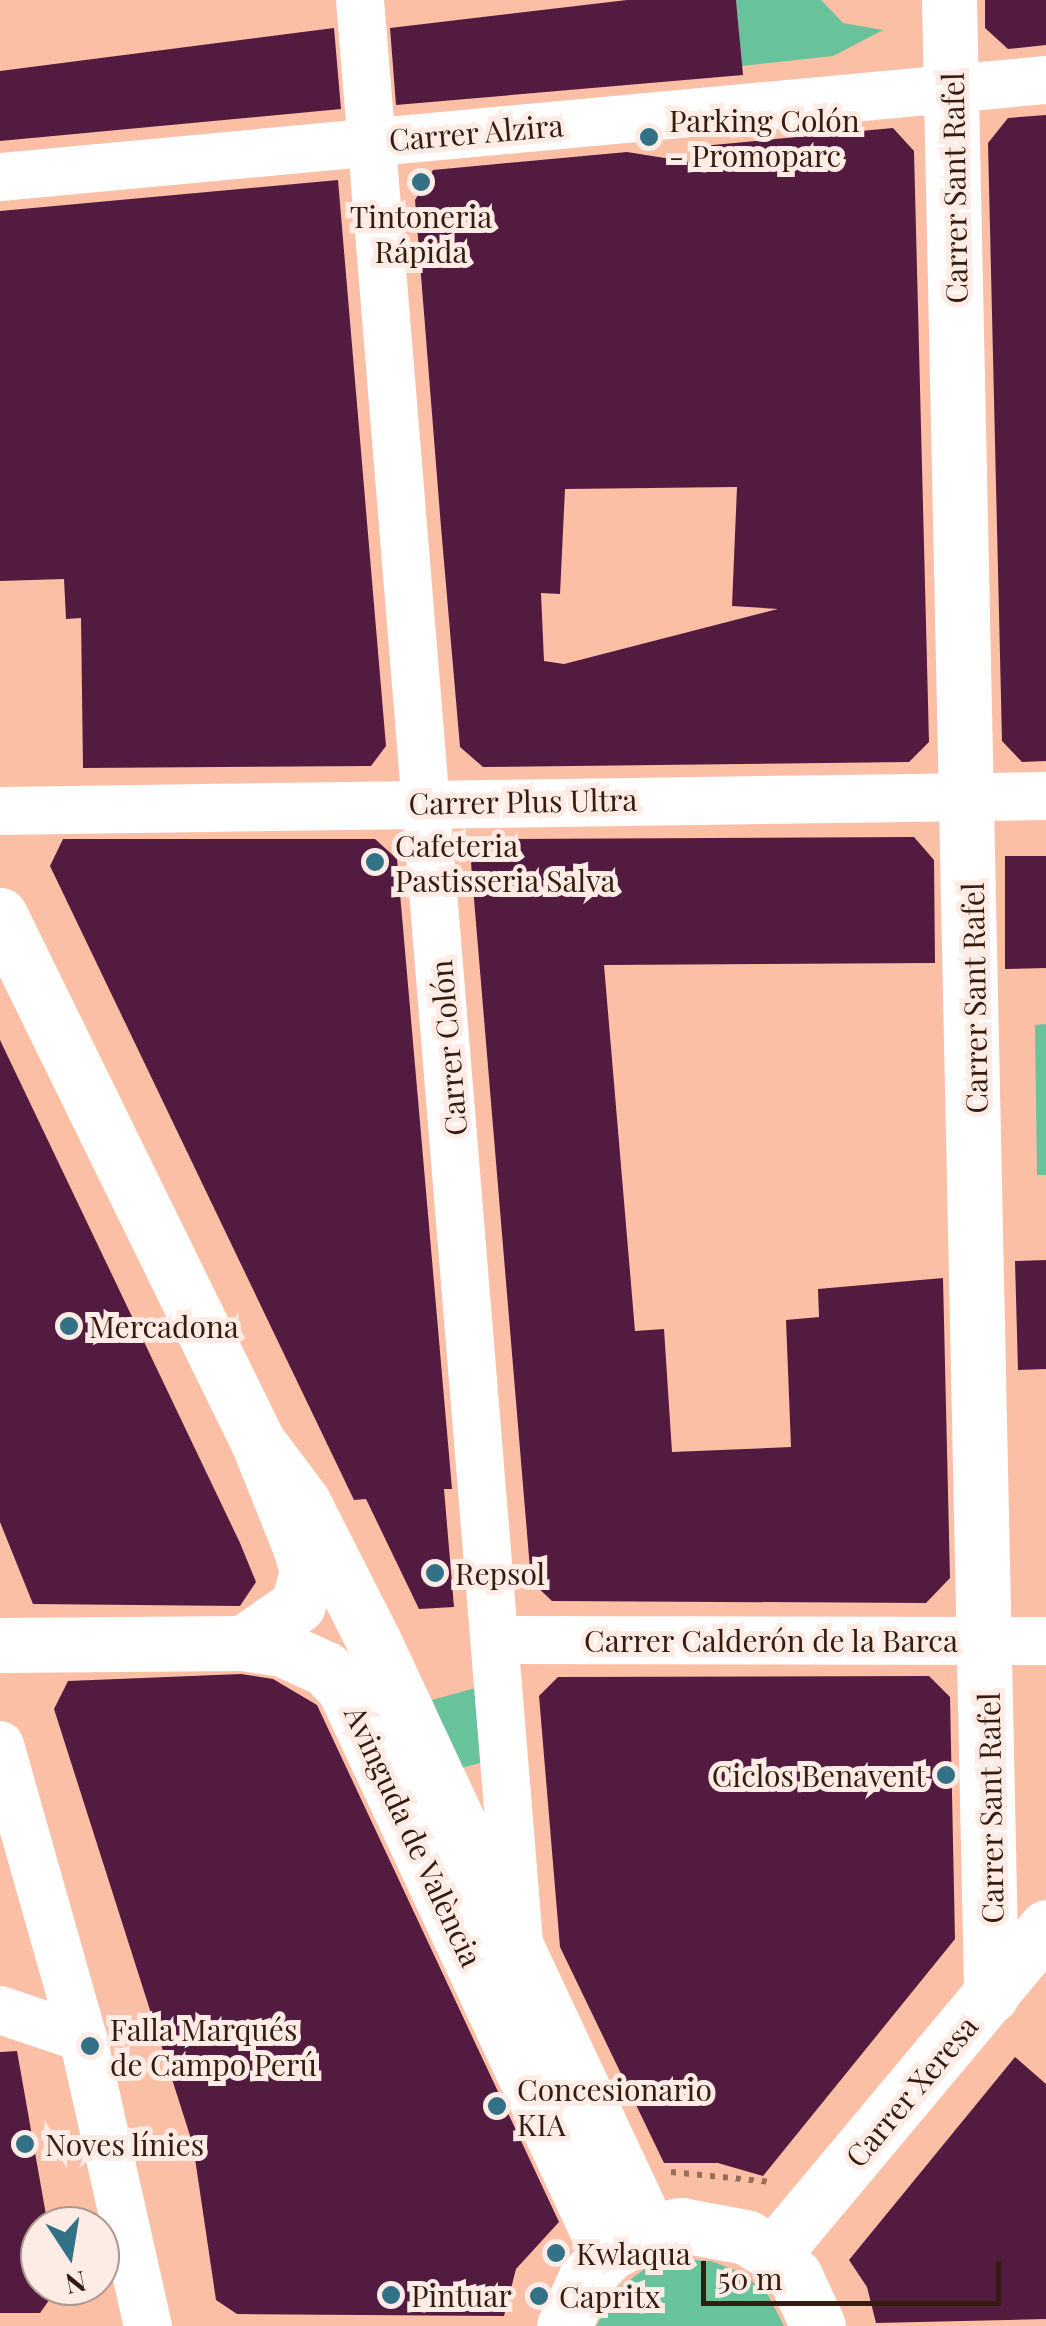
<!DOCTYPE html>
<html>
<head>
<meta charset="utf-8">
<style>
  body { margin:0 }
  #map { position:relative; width:1046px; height:2326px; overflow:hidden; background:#fbbfa6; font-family:"Playfair Display",serif }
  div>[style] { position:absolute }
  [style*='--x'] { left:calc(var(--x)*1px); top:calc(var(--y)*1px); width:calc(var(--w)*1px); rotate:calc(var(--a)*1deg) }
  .green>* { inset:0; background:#68c29b }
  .building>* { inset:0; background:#541b40 }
  .path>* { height:6px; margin-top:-3px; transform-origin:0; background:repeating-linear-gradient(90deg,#9a6e5c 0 5px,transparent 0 13px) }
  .minor>* { height:48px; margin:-24px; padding:0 24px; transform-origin:24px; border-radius:24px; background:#fff }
  .tertiary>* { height:55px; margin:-27.5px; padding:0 27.5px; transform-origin:27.5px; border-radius:27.5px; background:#fff }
  .dots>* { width:28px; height:28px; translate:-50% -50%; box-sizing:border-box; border:5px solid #fcece5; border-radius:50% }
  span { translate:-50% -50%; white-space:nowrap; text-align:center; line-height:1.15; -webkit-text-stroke:10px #fcece5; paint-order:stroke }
  .poi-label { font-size:30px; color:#361b0f }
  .left { translate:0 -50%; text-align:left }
  .right { translate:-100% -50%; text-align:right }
  .street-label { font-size:30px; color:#361b0f }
  .north { position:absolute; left:20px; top:2206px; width:100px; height:100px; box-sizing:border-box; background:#fcece5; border:2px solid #ad988f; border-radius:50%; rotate:168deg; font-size:28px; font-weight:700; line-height:40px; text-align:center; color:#361b0f }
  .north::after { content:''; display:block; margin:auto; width:35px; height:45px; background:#337186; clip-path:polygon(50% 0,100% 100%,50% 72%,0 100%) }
  .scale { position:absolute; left:701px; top:2261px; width:300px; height:45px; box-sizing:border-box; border:5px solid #361b0f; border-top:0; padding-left:12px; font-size:30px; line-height:35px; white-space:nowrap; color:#361b0f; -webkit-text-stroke:8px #fcece5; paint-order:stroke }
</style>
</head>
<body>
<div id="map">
  <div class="green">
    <i style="clip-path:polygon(736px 0,821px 0,843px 23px,883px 30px,833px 56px,742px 66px)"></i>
    <i style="clip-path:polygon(1046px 1024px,1046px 1175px,1037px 1175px,1035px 1025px)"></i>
    <i style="clip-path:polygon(479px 1687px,484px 1762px,461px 1768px,432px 1700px)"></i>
    <i style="clip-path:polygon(678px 2259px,711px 2261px,742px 2273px,768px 2295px,784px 2326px,596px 2326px,619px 2288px,646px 2268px)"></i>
  </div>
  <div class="building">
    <i style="clip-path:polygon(627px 0,736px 0,743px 75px,396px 105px,390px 28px)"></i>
    <i style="clip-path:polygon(985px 0,1046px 0,1046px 45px,1008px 49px,985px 28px)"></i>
    <i style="clip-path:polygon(334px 28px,341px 109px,0 141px,0 71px)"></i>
    <i style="clip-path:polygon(1046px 115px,1046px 761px,1022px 762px,1002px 741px,988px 143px,1008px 118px)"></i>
    <i style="clip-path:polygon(evenodd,893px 128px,914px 151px,929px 742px,909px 762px,483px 767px,460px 747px,441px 527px,415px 200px,433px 170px,627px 152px,702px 164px,702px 146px,893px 128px,737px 487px,732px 606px,778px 609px,564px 664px,544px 661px,541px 593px,560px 594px,565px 489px,737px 487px)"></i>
    <i style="clip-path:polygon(338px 180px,386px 746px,371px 766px,83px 768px,81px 618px,66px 619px,64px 579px,0 581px,0 211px)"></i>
    <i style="clip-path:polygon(914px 837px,934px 860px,935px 963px,604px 965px,635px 1331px,664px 1329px,672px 1452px,791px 1447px,786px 1320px,819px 1317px,818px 1289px,943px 1278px,950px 1578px,926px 1603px,552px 1601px,531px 1581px,471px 863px,491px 839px)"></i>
    <i style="clip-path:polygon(63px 839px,375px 839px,397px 859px,452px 1489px,444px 1489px,454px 1607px,419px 1609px,366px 1499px,354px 1500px,50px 866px)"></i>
    <i style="clip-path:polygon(1005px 856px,1046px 856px,1046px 968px,1005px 969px)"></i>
    <i style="clip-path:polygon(0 1040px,240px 1543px,256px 1582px,240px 1606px,33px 1604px,0 1522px)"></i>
    <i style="clip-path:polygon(1046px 1260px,1046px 1369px,1018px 1370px,1015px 1261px)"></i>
    <i style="clip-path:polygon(241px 1674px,273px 1679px,317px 1705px,559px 2222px,516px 2269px,504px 2316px,237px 2314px,216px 2300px,193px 2145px,54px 1709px,68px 1681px)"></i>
    <i style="clip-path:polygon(929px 1676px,950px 1697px,955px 1939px,763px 2176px,718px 2163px,664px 2163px,560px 1947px,539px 1696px,558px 1677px)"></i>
    <i style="clip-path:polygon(17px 2051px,48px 2226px,40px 2226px,40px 2286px,59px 2286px,40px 2313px,0 2313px,0 2052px)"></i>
    <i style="clip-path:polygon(1015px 2057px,1046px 2084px,1046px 2319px,876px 2323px,867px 2287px,849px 2260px)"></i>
  </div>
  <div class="path">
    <i style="--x:671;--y:2172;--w:100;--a:5.7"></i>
  </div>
  <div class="minor">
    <i style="--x:360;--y:0;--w:1948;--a:85.32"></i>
    <i style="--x:0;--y:177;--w:1050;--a:-5.3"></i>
    <i style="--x:0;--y:811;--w:1046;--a:-0.82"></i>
    <i style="--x:496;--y:1640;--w:550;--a:0.1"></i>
    <i style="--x:0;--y:1745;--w:305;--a:74.2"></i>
    <i style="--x:83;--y:2038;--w:295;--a:77.3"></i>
    <i style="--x:0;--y:2010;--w:88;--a:18.6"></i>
  </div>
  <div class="tertiary">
    <i style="--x:949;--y:0;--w:1996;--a:88.79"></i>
    <i style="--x:0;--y:915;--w:587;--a:63.92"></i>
    <i style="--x:258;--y:1442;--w:113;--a:68.2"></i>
    <i style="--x:300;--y:1547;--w:25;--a:74"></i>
    <i style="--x:307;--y:1571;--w:35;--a:105"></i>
    <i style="--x:298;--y:1605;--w:67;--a:145.4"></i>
    <i style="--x:258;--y:1442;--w:75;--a:53.1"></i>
    <i style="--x:303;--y:1502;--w:157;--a:63.1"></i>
    <i style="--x:374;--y:1642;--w:650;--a:64.97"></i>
    <i style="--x:0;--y:1645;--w:243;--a:-0.5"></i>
    <i style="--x:243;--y:1643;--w:39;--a:9"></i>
    <i style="--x:282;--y:1649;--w:48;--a:24.4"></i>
    <i style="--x:326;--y:1669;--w:26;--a:47"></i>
    <i style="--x:344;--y:1688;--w:625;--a:64.99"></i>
    <i style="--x:773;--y:2254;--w:426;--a:-50.1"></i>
    <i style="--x:564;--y:2326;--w:51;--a:-65.9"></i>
    <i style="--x:585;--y:2279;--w:34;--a:-47"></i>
    <i style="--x:608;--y:2254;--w:47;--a:-29.3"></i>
    <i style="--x:649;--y:2231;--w:33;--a:-11"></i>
    <i style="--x:681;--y:2225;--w:66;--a:10.5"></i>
    <i style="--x:746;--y:2237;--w:32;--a:32"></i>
    <i style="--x:773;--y:2254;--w:31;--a:45"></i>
    <i style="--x:795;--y:2276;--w:55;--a:65.3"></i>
  </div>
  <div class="dots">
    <i style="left:649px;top:137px;background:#337186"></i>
    <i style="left:421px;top:182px;background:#337186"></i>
    <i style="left:375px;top:862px;background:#337186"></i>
    <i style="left:69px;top:1326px;background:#337186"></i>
    <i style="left:435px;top:1573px;background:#337186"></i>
    <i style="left:946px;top:1775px;background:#337186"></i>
    <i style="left:90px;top:2046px;background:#337186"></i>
    <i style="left:497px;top:2106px;background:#337186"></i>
    <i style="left:25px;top:2144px;background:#337186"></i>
    <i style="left:556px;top:2253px;background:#337186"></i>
    <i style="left:391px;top:2295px;background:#337186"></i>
    <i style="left:539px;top:2296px;background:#337186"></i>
  </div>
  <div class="poi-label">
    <span class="left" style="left:669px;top:137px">Parking Colón<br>- Promoparc</span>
    <span style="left:421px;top:233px">Tintoneria<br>Rápida</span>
    <span class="left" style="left:395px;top:862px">Cafeteria<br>Pastisseria Salva</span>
    <span class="left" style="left:89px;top:1326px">Mercadona</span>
    <span class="left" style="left:455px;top:1573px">Repsol</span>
    <span class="right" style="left:926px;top:1775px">Ciclos Benavent</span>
    <span class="left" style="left:110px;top:2046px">Falla Marqués<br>de Campo Perú</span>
    <span class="left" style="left:517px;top:2106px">Concesionario<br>KIA</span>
    <span class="left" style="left:45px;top:2144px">Noves línies</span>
    <span class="left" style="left:576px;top:2253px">Kwlaqua</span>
    <span class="left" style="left:411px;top:2295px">Pintuar</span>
    <span class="left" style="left:559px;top:2296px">Capritx</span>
  </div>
  <div class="street-label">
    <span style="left:476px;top:132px;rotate:-5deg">Carrer Alzira</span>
    <span style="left:954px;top:188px;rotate:-91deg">Carrer Sant Rafel</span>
    <span style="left:523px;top:801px;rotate:-1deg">Carrer Plus Ultra</span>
    <span style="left:974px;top:998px;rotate:-91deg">Carrer Sant Rafel</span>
    <span style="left:448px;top:1048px;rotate:-95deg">Carrer Colón</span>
    <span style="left:771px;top:1640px">Carrer Calderón de la Barca</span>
    <span style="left:990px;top:1808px;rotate:-91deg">Carrer Sant Rafel</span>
    <span style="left:414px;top:1836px;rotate:65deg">Avinguda de València</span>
    <span style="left:911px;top:2091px;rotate:-50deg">Carrer Xeresa</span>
  </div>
  <div class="north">N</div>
  <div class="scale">50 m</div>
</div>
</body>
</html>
